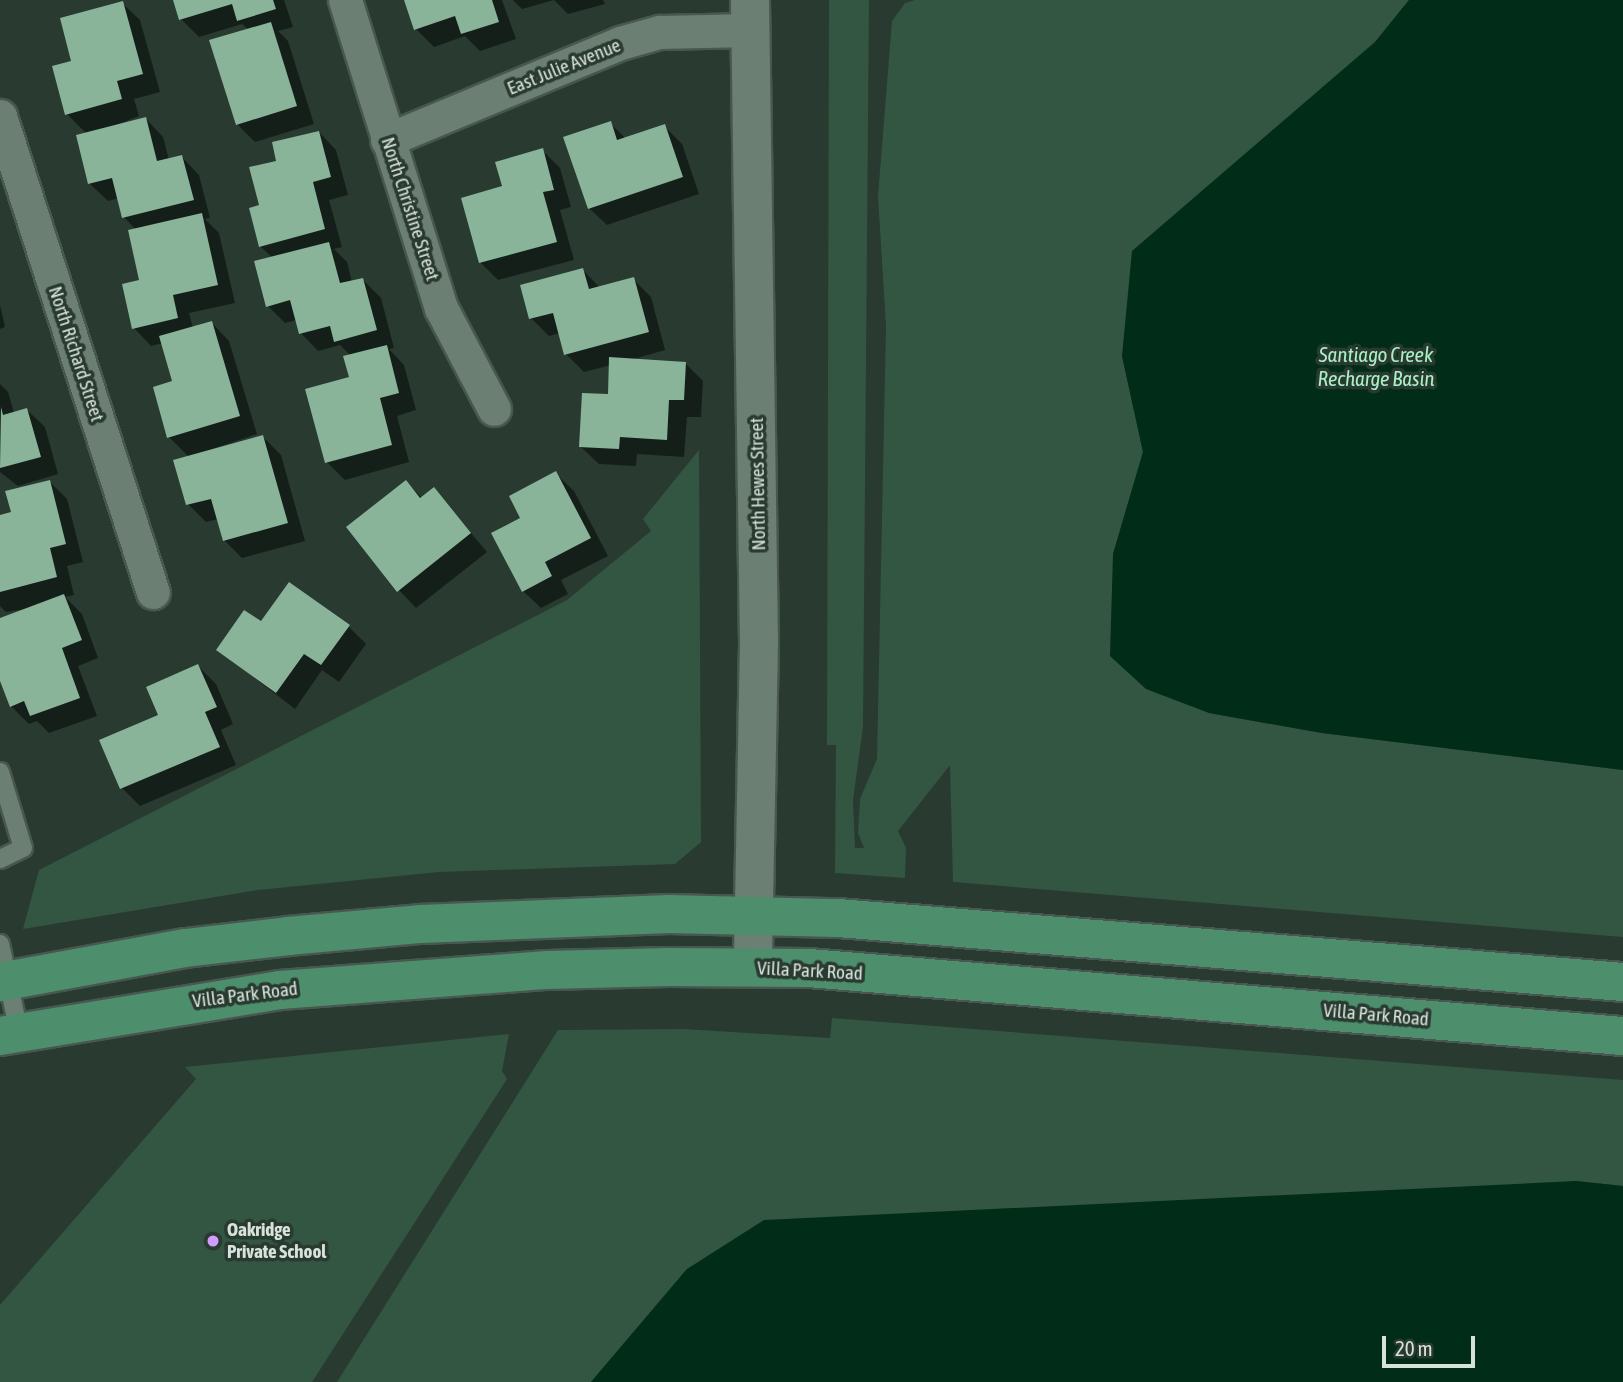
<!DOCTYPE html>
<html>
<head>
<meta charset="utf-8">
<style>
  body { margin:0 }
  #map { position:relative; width:1623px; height:1382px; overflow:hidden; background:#293a30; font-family:"Asap Condensed",sans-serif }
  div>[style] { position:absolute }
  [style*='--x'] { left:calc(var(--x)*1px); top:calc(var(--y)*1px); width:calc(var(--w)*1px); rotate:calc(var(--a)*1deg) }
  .green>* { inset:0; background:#325641 }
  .water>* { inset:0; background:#012d18 }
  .shadow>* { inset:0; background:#0007 }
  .building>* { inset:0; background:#89b499 }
  .roads { filter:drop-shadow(2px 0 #48574f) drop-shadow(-2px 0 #48574f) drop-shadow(0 2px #48574f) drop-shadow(0 -2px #48574f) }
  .lane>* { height:18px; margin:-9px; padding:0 9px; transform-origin:9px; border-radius:9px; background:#6c7f73 }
  .street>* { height:33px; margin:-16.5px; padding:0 16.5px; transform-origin:16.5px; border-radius:16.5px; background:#6c7f73 }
  .secondary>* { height:38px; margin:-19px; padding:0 19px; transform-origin:19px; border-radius:19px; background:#6c7f73 }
  .primary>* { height:38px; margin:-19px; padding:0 19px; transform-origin:19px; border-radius:19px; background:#4d8f6c }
  .dots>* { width:19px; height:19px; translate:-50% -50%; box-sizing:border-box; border:4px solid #293a30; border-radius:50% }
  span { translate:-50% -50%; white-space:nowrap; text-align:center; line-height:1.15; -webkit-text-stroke:7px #293a30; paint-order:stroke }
  .street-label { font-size:19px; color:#d7e2db }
  .poi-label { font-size:19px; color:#d7e2db; font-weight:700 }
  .left { translate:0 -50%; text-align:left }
  .water-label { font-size:21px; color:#aaf0c6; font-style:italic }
  .scale { position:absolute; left:1382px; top:1336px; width:93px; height:32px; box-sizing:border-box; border:4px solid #d7e2db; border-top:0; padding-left:9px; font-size:21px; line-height:24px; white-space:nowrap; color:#d7e2db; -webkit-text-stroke:5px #293a30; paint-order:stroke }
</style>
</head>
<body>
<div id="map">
  <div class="green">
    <i style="clip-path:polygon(829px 0,869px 0,863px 727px,853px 800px,855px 848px,864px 848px,858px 833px,860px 799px,877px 759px,886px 326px,878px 196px,892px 21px,905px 3px,915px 0,1409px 0,1122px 356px,1143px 452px,1113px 554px,1209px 713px,1322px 733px,1623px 770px,1623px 937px,953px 882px,950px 765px,898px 831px,906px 848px,905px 878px,835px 873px,836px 745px,827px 745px)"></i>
    <i style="clip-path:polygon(699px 450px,701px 842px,675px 864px,439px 872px,258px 890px,23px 929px,39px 870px,567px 600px,651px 531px,643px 519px)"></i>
    <i style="clip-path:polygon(832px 1018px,1623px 1080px,1623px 1186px,1576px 1181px,687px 1269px,591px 1382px,337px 1382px,558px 1030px,683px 1029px,830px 1038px)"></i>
    <i style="clip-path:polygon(509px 1034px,502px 1071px,507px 1079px,312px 1382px,0 1382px,0 1305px,196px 1079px,185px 1067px)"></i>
  </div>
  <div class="water">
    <i style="clip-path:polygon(1409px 0,1623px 0,1623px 770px,1322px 733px,1209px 713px,1146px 689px,1110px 656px,1113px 554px,1143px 452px,1122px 356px,1132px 251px,1375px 42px)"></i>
    <i style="clip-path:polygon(1576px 1181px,1623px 1186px,1623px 1382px,591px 1382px,687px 1269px,764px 1220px)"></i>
  </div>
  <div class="shadow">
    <i style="clip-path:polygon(175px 0,284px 0,293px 27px,278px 31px,288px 41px,314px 124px,255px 142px,237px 124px,249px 30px,242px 24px,199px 37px,181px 19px)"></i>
    <i style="clip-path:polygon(406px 0,502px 0,516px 39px,480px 51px,465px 36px,434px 47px,416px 29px)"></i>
    <i style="clip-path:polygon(513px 0,603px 0,605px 4px,568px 14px,554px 0,522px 9px)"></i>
    <i style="clip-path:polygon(122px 3px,140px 20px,160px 92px,134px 99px,139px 116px,106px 129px,146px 119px,163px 137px,169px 160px,182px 157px,199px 175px,210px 218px,205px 219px,219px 233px,235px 303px,189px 313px,193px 328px,212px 323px,229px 341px,257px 434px,192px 456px,263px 437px,281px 455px,305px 541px,242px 558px,224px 540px,218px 519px,206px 522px,188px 504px,189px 457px,169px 437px,174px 382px,163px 343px,151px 346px,134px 328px,141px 281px,136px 230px,124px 217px,119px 198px,108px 201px,90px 184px,87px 134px,67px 114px,74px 62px)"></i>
    <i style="clip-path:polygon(610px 123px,626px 139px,664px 126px,682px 144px,699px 194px,607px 225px,589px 208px)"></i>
    <i style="clip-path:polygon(319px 132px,336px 150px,348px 195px,329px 200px,342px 247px,334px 249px,347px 262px,352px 282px,363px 280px,381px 298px,394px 348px,389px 349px,404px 365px,416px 410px,397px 416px,409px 462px,345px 480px,327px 462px,351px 379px,351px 356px,340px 345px,318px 351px,301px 333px,297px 320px,285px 323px,268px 306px,273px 258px,260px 246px,261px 206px,278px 162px)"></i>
    <i style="clip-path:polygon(542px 150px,560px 168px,571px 207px,560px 210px,574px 260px,498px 280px,481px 263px,504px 188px)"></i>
    <i style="clip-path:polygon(583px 270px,600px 288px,633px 279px,651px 297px,665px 350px,630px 360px,685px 363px,703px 381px,701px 417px,687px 417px,684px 457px,637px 454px,636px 466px,599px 464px,581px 447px,609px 396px,611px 365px,584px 372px,566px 354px,560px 333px,549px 336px,531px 318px)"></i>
    <i style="clip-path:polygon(0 305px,5px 327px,0 329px)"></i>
    <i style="clip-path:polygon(0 384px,8px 392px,14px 413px,27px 410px,45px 427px,58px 474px,18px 486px,0 472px)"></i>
    <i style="clip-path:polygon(556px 474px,574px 491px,608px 556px,561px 580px,568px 594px,541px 608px,523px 591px)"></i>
    <i style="clip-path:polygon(50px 482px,67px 499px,83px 562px,67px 566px,74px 595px,65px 597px,82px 614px,98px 658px,78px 666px,97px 716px,49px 733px,37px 721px,29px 724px,11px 706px,0 676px,0 620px,32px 608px,6px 612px,0 606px,0 516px,13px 513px)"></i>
    <i style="clip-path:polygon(406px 482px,422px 498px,434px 489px,487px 552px,416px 608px,399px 590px)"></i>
    <i style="clip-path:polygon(348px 626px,366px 644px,339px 682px,322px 670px,295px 709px,218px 650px)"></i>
    <i style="clip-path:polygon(198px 666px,216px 684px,233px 724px,221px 730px,236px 765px,140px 806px,122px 788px,160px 716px)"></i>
  </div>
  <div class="building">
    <i style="clip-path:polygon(173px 0,273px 0,276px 9px,237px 21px,232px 4px,179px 20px)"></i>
    <i style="clip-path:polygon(404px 0,492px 0,499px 22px,461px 34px,455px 16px,414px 30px)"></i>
    <i style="clip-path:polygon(123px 1px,143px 74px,117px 81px,122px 99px,65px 115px,52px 66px,71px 61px,60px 18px)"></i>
    <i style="clip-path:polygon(271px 22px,297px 106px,236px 125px,209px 40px)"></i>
    <i style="clip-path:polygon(146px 117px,157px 161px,182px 155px,194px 200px,122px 218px,112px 178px,88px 184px,76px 135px)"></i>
    <i style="clip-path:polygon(611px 121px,617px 140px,665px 124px,683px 177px,588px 209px,563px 137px)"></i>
    <i style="clip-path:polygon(319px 131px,331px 177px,313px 182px,325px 229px,259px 247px,249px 208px,259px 205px,249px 167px,276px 161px,272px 142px)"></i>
    <i style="clip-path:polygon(543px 148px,554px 190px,543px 192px,557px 242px,479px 263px,461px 198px,502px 186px,495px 162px)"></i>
    <i style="clip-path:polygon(202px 213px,218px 285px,173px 295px,178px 318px,132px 329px,122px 284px,139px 280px,128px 230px)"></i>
    <i style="clip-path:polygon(329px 242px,340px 283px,363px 278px,377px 330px,334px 342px,330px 326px,299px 334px,290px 300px,266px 307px,254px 261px)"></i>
    <i style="clip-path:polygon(583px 268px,589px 289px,634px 277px,649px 332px,564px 355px,553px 313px,529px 319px,520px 285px)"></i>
    <i style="clip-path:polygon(212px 321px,240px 416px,167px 438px,153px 387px,172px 381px,159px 336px)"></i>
    <i style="clip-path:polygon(387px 345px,399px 393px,380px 398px,392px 445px,325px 463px,305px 389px,349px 377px,343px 356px)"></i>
    <i style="clip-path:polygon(609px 357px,686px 362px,684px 400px,669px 400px,667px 440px,620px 437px,619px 449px,579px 447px,582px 393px,608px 394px)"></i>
    <i style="clip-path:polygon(1px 407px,3px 415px,27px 408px,41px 457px,0 468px)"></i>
    <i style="clip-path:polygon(263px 435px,288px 523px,223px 541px,211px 499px,186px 505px,173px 460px)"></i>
    <i style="clip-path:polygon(556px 471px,591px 538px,545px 562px,552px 576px,522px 592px,491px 533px,520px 518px,509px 496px)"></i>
    <i style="clip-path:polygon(50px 480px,66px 544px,50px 548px,57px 577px,0 592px,0 515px,11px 512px,5px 491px)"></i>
    <i style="clip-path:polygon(406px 480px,420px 498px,434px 487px,471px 533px,397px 592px,346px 527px)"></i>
    <i style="clip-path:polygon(289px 582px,350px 625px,321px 665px,304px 654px,276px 693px,216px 650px,244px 610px,261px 621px)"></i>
    <i style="clip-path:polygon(64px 594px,82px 640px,62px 648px,80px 698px,30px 716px,24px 701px,10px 707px,0 681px,0 618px)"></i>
    <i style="clip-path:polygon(198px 664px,217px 707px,205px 712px,220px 747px,120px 789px,99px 740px,158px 715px,146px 687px)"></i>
  </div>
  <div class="roads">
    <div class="lane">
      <i style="--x:0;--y:772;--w:79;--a:73.2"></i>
      <i style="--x:23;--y:848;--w:25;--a:154"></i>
      <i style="--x:0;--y:944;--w:90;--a:77.8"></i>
    </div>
    <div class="street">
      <i style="--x:345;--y:0;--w:323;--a:72.7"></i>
      <i style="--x:441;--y:308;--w:114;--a:62.3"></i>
      <i style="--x:0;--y:116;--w:500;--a:72.2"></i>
      <i style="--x:387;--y:140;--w:252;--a:-22.6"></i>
      <i style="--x:620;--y:43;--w:41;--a:-15.8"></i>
      <i style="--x:659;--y:32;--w:91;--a:-1.3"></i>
    </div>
    <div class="secondary">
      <i style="--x:750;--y:0;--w:643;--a:89.2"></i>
      <i style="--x:759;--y:643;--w:324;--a:91.1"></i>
    </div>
    <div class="primary">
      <i style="--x:0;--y:982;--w:188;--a:-10.4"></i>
      <i style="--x:185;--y:948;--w:104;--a:-6.6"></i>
      <i style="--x:288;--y:936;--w:134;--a:-5.2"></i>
      <i style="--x:421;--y:924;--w:248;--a:-2.3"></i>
      <i style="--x:669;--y:914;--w:169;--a:1.4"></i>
      <i style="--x:838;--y:918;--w:788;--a:4.66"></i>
      <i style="--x:0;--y:1036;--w:284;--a:-9.3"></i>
      <i style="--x:280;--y:990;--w:268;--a:-4.3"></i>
      <i style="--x:547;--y:970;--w:121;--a:-1.4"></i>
      <i style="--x:668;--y:967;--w:141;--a:0.4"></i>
      <i style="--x:809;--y:968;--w:817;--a:4.78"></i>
    </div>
  </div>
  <div class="dots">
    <i style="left:213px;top:1241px;background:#d09dfe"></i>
  </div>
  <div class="street-label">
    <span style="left:564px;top:67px;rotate:-22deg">East Julie Avenue</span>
    <span style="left:410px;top:209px;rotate:72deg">North Christine Street</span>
    <span style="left:76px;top:354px;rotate:72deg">North Richard Street</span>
    <span style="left:758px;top:484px;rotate:-91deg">North Hewes Street</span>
    <span style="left:810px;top:971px;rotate:3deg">Villa Park Road</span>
    <span style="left:245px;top:995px;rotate:-7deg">Villa Park Road</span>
    <span style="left:1376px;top:1015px;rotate:5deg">Villa Park Road</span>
  </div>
  <div class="poi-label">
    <span class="left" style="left:227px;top:1241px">Oakridge<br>Private School</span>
  </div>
  <div class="water-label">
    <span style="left:1376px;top:366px">Santiago Creek<br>Recharge Basin</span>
  </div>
  <div class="scale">20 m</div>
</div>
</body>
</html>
